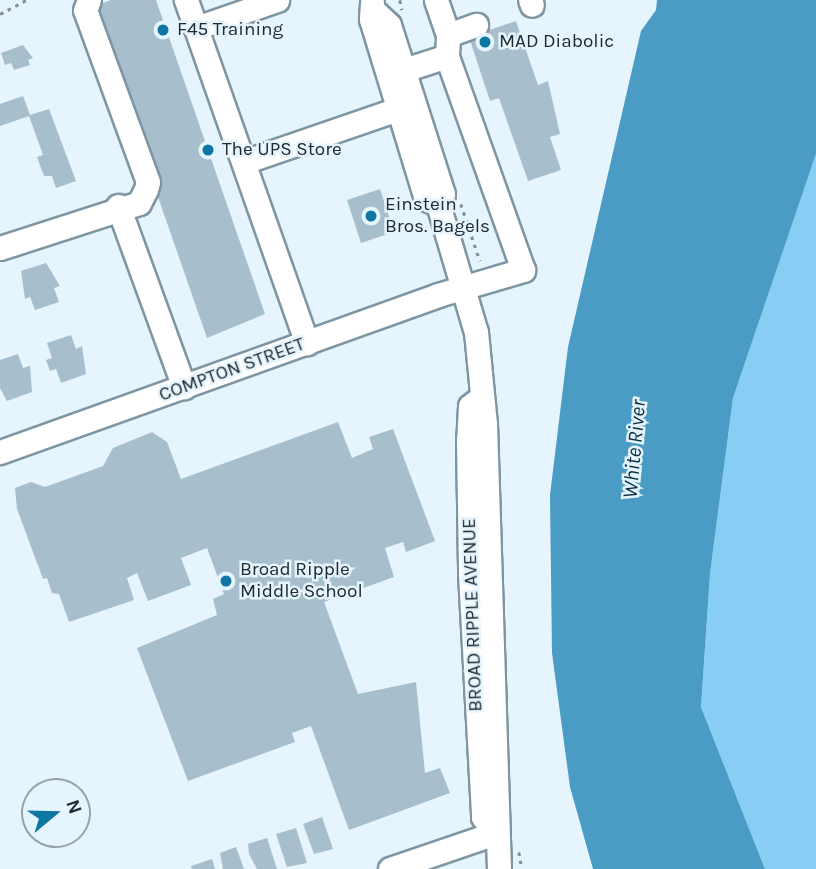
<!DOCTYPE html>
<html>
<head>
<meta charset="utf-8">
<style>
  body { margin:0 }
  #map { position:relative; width:816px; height:869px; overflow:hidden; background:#e5f4fd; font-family:Karla,sans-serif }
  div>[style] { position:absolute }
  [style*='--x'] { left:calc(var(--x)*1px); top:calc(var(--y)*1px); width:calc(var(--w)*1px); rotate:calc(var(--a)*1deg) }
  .green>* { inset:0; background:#88cef4 }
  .water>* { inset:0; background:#4b9cc5 }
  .building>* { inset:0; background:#a7bfcd }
  .path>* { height:2.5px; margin-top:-1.25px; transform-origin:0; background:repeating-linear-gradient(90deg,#849097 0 3.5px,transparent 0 8.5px) }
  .roads { filter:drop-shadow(2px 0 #7e95a3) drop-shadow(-2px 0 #7e95a3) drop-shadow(0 2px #7e95a3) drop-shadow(0 -2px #7e95a3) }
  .minor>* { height:23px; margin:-11.5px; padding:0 11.5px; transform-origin:11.5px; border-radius:11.5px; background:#fff }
  .dots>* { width:19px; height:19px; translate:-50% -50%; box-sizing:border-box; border:4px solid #e5f4fd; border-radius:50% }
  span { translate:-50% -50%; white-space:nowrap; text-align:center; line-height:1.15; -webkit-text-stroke:5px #e5f4fd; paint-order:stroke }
  .poi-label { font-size:19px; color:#202a2f }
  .left { translate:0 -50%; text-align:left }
  .street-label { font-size:19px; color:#202a2f }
  .water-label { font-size:21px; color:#092f40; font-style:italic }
  .north { position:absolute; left:21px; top:778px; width:70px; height:70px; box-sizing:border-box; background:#e5f4fd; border:2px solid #96a3ab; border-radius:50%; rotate:71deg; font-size:19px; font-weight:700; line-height:28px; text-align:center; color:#202a2f }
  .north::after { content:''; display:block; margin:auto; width:24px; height:32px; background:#0c77a2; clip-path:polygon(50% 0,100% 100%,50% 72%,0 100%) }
</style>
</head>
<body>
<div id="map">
  <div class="green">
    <i style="clip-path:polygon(816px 154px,816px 869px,765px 869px,701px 707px,710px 574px,733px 398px)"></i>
  </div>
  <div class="water">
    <i style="clip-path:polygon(657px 0,816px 0,816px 154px,733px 398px,710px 574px,701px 707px,765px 869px,593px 869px,570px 787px,552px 653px,550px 495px,568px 347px,641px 31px,656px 10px)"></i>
  </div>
  <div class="building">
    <i style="clip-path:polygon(111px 0,156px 0,265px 314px,207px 338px,92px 7px)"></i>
    <i style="clip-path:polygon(516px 21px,538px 85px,548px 81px,560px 134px,550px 137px,561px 170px,528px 181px,499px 98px,490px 101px,469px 37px)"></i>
    <i style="clip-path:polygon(23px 45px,33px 58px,28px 60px,30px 65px,14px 70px,11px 63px,5px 65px,1px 53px)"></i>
    <i style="clip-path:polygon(23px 96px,30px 115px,49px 109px,76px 181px,56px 188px,52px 176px,44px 176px,37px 157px,43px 155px,29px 116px,0 126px,0 104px)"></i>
    <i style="clip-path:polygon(380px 189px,394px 232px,361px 243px,347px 200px)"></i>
    <i style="clip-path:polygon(46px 263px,60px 286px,54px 288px,59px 302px,35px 310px,30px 297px,25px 299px,21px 271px)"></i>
    <i style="clip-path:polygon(71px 335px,76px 349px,82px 346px,86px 374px,61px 383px,56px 369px,50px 371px,46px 360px,52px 358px,47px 343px)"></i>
    <i style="clip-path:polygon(18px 354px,23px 368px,30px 366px,32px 392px,7px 401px,0 388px,0 360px)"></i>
    <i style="clip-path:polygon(338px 422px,352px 458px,373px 449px,369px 437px,393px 429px,435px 541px,406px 552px,403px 542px,385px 548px,394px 577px,324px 602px,358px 694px,416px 682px,425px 773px,440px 768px,450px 793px,349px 830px,311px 726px,292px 733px,295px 742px,188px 781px,137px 648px,217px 615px,213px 599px,224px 594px,207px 548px,181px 558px,191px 585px,148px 601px,137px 573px,127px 578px,134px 600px,69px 622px,59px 594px,52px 593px,47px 578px,43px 579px,17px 509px,15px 488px,31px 482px,45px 487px,103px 466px,113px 448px,152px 432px,167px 442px,181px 479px)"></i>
    <i style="clip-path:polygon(322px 817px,333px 849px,314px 854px,303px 824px)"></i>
    <i style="clip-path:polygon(296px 828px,307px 863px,287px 867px,276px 834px)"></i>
    <i style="clip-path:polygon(267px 838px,277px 869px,257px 869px,249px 854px,248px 844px)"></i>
    <i style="clip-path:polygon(236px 847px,244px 869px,223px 869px,220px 853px)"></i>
    <i style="clip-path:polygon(212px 859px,215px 869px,192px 869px,191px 866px)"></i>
  </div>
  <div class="path">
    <i style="--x:400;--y:0;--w:10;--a:79"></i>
    <i style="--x:0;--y:14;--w:30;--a:-28"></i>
    <i style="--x:461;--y:204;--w:60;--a:71.6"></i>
    <i style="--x:519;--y:852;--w:17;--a:80"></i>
  </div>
  <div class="roads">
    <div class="minor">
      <i style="--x:186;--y:0;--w:364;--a:70.6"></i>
      <i style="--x:530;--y:0;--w:5;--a:68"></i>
      <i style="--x:372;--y:3;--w:16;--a:94"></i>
      <i style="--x:371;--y:19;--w:188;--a:73"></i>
      <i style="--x:426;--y:199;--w:13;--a:23"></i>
      <i style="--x:373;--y:10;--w:22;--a:43"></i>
      <i style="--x:389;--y:25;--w:177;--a:72.3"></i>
      <i style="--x:443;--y:194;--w:11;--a:117"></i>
      <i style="--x:438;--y:204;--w:134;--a:73.5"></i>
      <i style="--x:476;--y:332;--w:92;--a:84.4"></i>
      <i style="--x:485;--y:424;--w:445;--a:88.2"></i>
      <i style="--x:196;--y:28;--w:86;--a:-19.1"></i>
      <i style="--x:448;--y:35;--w:30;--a:-20"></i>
      <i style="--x:404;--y:70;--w:45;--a:-18"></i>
      <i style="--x:244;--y:162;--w:163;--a:-19"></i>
      <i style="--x:118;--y:206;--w:193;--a:70"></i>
      <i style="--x:0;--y:248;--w:146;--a:-17.9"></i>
      <i style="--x:139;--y:203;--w:16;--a:-63"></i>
      <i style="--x:146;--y:189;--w:7;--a:-74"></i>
      <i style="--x:148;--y:182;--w:183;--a:-110.1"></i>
      <i style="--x:85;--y:10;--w:11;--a:-68"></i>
      <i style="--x:479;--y:399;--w:11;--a:142"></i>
      <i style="--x:470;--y:406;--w:34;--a:93"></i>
      <i style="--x:468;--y:440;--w:134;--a:89.1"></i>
      <i style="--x:470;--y:574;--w:243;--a:86.9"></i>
      <i style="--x:483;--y:817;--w:21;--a:51"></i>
      <i style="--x:0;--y:452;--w:465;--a:-19.7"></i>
      <i style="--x:438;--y:295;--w:89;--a:-16.4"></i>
      <i style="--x:523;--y:270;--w:227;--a:-109.6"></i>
      <i style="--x:447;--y:56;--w:21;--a:-87"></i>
      <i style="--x:448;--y:35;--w:37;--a:-109"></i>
      <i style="--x:390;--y:869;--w:112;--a:-18.8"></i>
    </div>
  </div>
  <div class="dots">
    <i style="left:163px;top:30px;background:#0c77a2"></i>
    <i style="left:485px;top:42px;background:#0c77a2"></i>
    <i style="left:208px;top:150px;background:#0c77a2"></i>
    <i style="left:371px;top:216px;background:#0c77a2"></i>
    <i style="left:226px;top:581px;background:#0c77a2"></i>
  </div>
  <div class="poi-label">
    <span class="left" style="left:177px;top:30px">F45 Training</span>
    <span class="left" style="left:499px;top:42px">MAD Diabolic</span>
    <span class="left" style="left:222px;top:150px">The UPS Store</span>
    <span class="left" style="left:385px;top:216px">Einstein<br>Bros. Bagels</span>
    <span class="left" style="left:240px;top:581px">Broad Ripple<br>Middle School</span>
  </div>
  <div class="street-label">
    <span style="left:232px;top:370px;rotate:-20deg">COMPTON STREET</span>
    <span style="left:473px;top:615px;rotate:-92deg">BROAD RIPPLE AVENUE</span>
  </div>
  <div class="water-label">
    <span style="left:634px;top:449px;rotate:-85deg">White River</span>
  </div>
  <div class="north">N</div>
</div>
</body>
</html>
